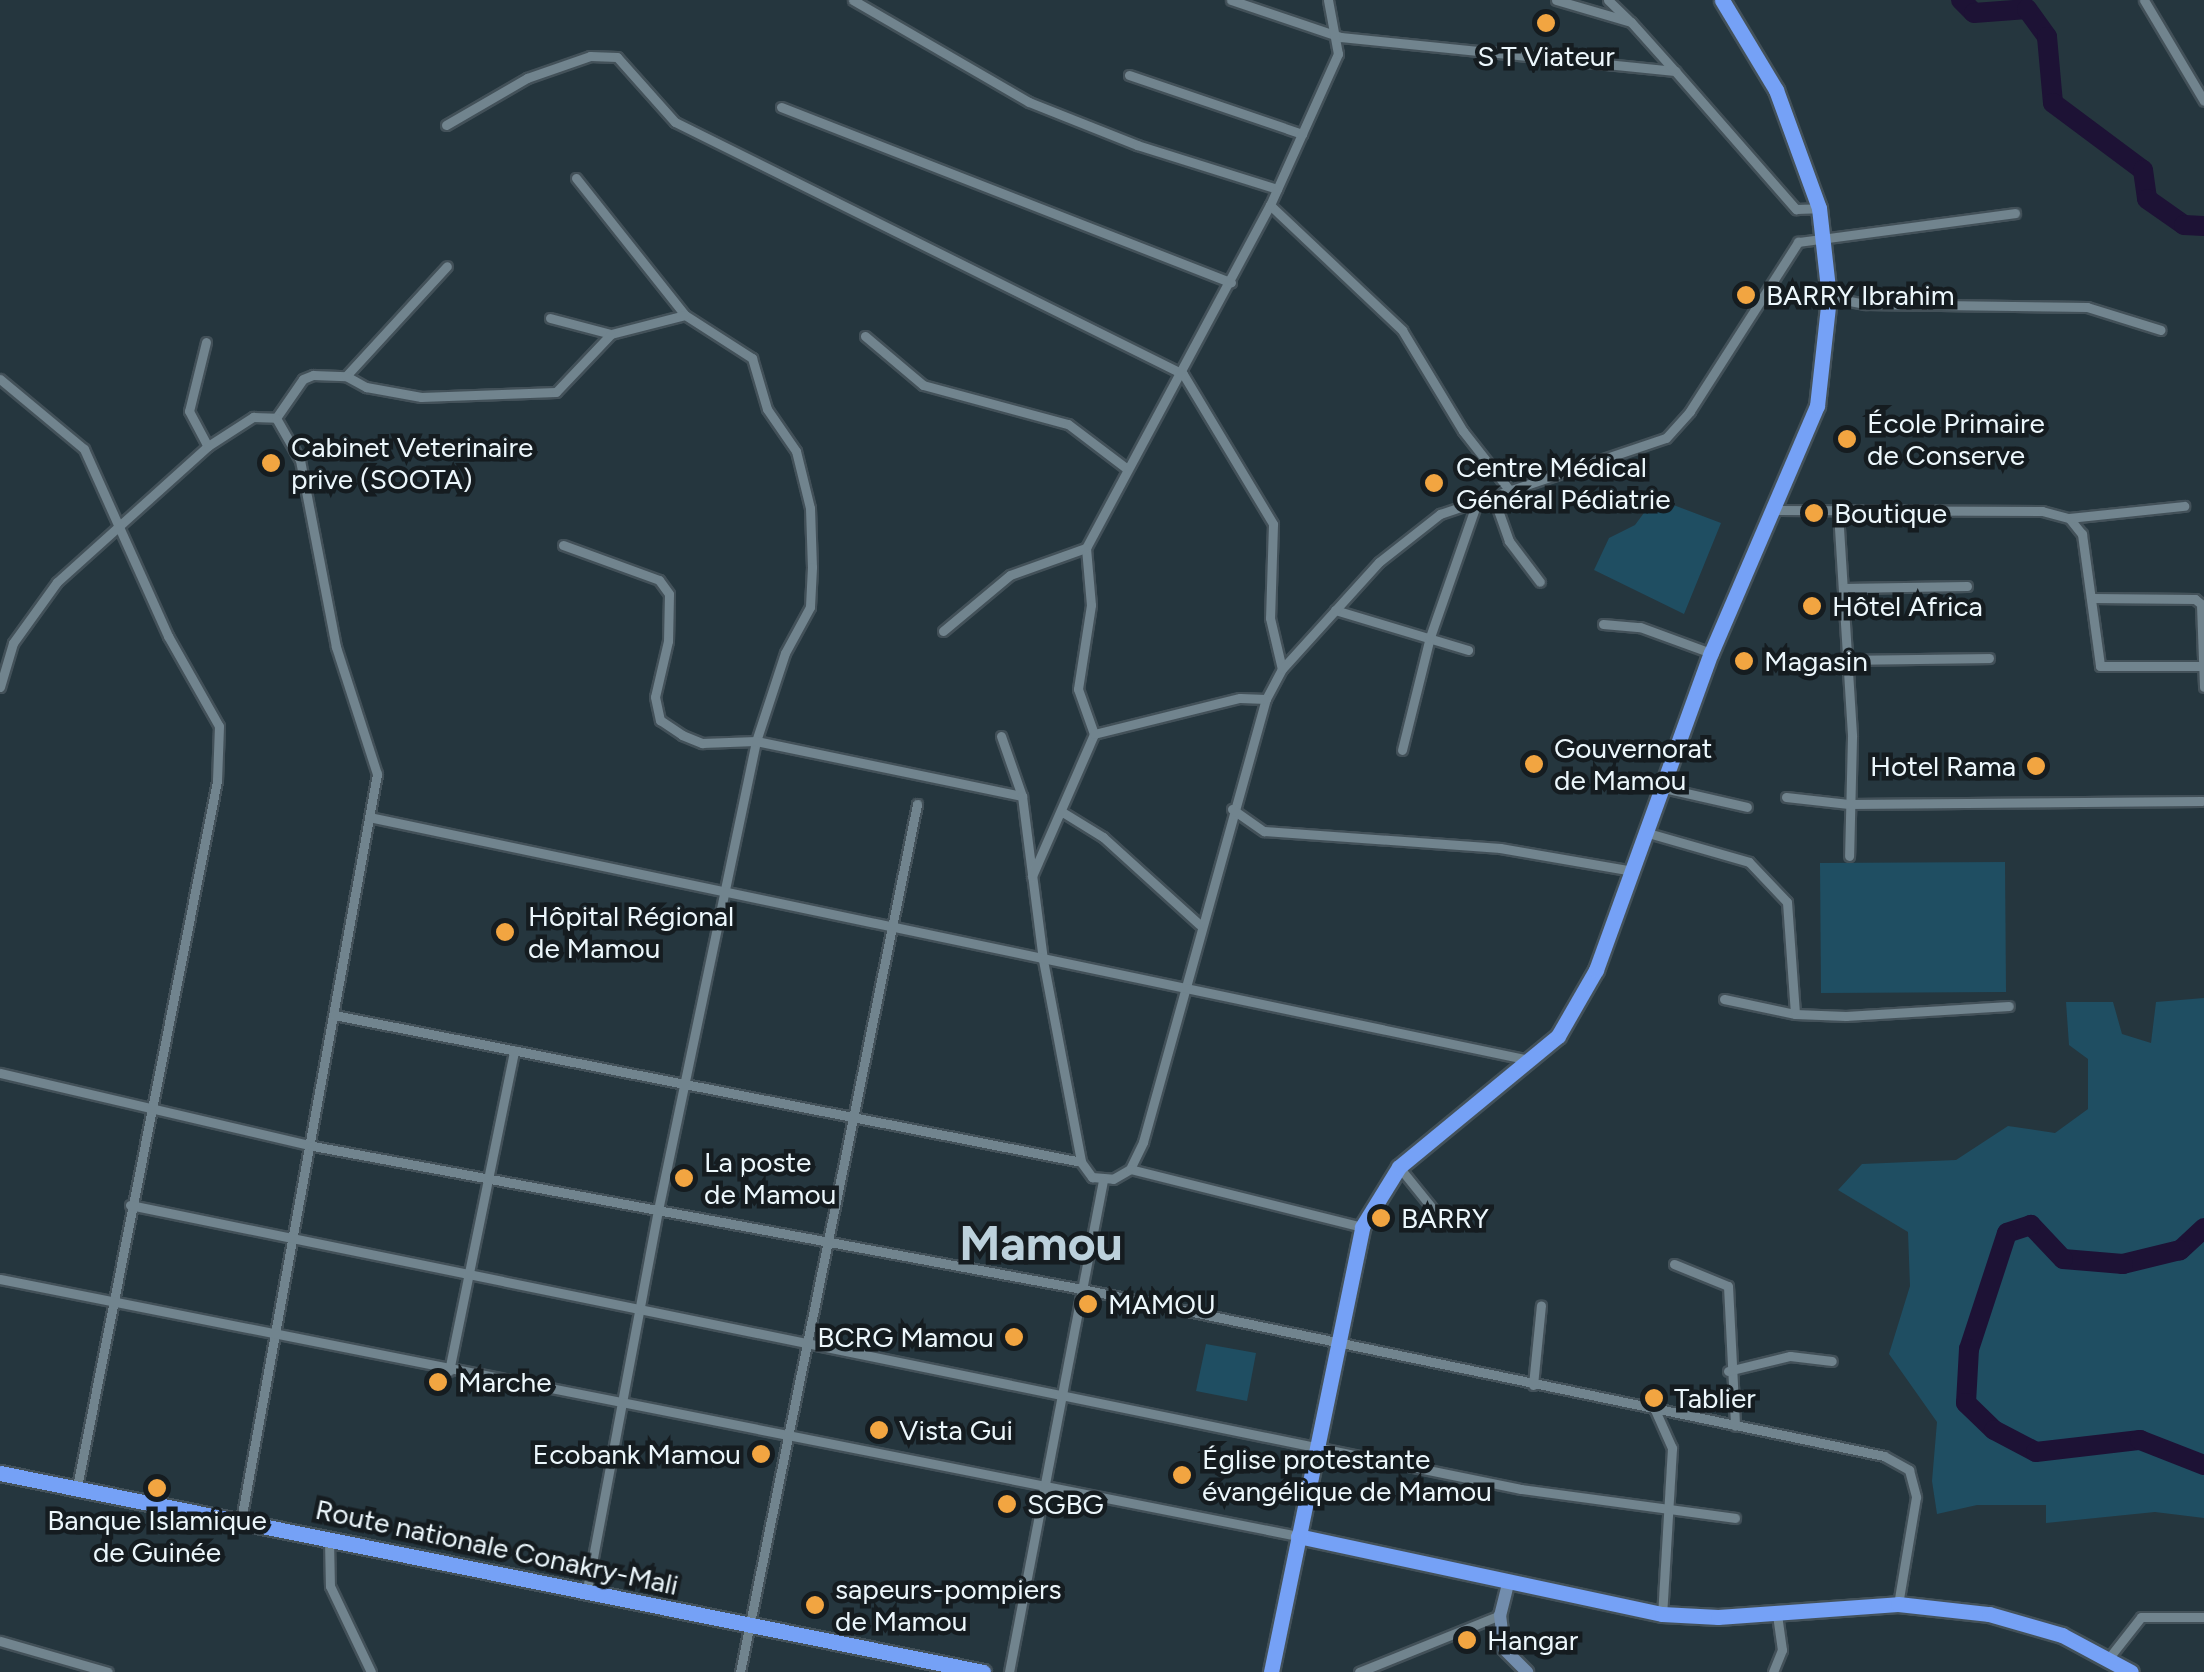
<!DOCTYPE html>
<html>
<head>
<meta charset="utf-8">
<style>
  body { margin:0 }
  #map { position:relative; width:2204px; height:1672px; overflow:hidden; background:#25363e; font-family:Figtree,sans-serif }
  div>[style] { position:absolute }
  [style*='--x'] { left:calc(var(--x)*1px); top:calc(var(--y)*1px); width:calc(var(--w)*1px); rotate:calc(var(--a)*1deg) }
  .green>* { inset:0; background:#1f4e62 }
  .river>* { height:20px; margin:-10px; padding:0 10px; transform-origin:10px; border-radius:10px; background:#1d1235 }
  .roads { filter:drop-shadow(2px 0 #435159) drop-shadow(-2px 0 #435159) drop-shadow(0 2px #435159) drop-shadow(0 -2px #435159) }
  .street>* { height:9px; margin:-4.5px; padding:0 4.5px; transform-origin:4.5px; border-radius:4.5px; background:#71848e }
  .secondary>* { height:12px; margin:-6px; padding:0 6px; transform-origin:6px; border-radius:6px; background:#728dad }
  .highway>* { height:15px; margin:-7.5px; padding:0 7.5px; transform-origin:7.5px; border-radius:7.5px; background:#75a1f6 }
  .dots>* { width:28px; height:28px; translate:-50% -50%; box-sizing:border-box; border:5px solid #151c20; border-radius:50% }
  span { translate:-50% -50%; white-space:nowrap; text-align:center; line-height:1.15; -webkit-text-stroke:9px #151c20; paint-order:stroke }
  .poi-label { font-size:28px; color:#ecf7fc }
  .left { translate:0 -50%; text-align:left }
  .right { translate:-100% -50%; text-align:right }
  .street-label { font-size:28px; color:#ecf7fc }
  .town-label { font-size:48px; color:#bcd1dc; font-weight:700 }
</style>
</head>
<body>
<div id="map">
  <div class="green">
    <i style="clip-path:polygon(1655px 498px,1721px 523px,1684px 614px,1594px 570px,1609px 538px,1635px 525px)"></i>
    <i style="clip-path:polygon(2005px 862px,2006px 992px,1821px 993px,1820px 863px)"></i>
    <i style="clip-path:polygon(2204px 998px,2204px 1518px,2155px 1512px,2046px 1523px,2046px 1505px,1977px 1505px,1937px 1514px,1932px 1481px,1937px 1422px,1889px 1354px,1910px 1286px,1908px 1232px,1838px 1190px,1862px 1164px,1956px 1160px,2008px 1126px,2055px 1133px,2088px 1109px,2088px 1059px,2069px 1045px,2066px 1002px,2113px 1002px,2122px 1034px,2151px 1043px,2156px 1002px)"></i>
    <i style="clip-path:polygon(1206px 1344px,1256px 1353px,1247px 1401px,1196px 1391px)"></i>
  </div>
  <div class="river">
    <i style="--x:1961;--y:0;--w:18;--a:45"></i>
    <i style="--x:1974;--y:13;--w:53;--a:-4.3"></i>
    <i style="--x:2027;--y:9;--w:34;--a:54"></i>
    <i style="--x:2047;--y:37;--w:66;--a:84.8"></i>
    <i style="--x:2053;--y:103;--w:112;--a:36.7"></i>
    <i style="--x:2143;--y:170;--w:29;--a:82"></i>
    <i style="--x:2147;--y:199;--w:45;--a:35.1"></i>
    <i style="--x:2184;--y:225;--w:20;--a:3"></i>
    <i style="--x:2204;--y:1228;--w:33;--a:137"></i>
    <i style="--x:2180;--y:1250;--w:59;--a:166.2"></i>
    <i style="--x:2123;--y:1264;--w:60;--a:-175.2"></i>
    <i style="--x:2063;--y:1259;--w:47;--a:-133.3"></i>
    <i style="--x:2031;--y:1225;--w:25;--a:162"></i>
    <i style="--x:2007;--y:1233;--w:122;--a:108.1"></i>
    <i style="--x:1969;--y:1349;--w:54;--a:93.2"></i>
    <i style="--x:1966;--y:1403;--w:39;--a:44"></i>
    <i style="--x:1994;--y:1430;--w:47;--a:27.6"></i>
    <i style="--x:2036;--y:1452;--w:105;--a:-6.6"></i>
    <i style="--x:2140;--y:1440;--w:69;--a:21.3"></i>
  </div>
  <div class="roads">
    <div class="street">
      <i style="--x:853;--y:0;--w:203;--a:30.1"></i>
      <i style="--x:1029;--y:102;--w:116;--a:21.7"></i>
      <i style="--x:1137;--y:145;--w:147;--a:17.4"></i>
      <i style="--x:1231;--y:0;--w:115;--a:18.7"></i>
      <i style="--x:1340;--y:37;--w:337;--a:5.8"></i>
      <i style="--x:1675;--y:71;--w:184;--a:48.8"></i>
      <i style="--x:1796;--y:209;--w:23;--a:-2"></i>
      <i style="--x:1556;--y:0;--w:78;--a:16.3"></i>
      <i style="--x:1631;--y:22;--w:64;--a:48.1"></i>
      <i style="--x:1608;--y:0;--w:29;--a:44"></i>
      <i style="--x:2144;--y:0;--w:117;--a:59.3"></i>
      <i style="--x:1129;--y:75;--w:183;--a:18.8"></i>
      <i style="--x:781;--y:107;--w:483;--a:21.3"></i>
      <i style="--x:446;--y:125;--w:94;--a:-30.1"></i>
      <i style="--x:527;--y:78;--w:67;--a:-19.2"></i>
      <i style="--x:590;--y:56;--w:27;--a:2"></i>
      <i style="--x:617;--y:57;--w:87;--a:48.3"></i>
      <i style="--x:675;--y:122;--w:567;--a:26.38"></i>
      <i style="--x:1183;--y:374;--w:175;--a:59"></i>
      <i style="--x:1273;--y:524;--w:94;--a:91.8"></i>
      <i style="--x:1270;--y:618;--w:52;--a:76.8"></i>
      <i style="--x:576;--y:178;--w:175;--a:51.5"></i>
      <i style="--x:685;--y:315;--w:80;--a:32.7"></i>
      <i style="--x:752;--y:358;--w:53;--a:73.6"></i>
      <i style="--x:767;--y:409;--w:51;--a:55.4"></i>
      <i style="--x:796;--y:451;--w:59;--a:76.2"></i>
      <i style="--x:810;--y:508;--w:59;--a:88.1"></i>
      <i style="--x:812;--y:567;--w:40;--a:92.9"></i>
      <i style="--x:810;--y:607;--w:52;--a:118.5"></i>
      <i style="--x:785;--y:653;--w:93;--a:108.2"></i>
      <i style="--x:756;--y:741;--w:479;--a:101.8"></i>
      <i style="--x:658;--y:1210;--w:388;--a:100.6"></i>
      <i style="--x:1270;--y:205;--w:182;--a:43.4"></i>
      <i style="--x:1402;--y:330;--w:118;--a:58.9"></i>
      <i style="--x:1463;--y:431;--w:76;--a:51.9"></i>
      <i style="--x:1829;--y:297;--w:38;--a:11"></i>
      <i style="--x:1866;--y:304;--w:221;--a:0.8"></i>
      <i style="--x:2087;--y:307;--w:77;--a:17.3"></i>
      <i style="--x:550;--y:318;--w:63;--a:14.7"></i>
      <i style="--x:611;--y:334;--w:76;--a:-14.4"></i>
      <i style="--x:865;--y:336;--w:76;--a:40.2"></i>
      <i style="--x:923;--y:385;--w:150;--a:15.1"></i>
      <i style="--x:1068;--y:424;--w:73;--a:37.2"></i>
      <i style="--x:206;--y:342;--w:71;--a:103.8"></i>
      <i style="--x:189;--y:411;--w:40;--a:62"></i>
      <i style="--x:346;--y:376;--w:149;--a:-47.4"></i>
      <i style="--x:0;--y:379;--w:109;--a:39.8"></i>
      <i style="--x:84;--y:449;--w:205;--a:65.8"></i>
      <i style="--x:168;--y:636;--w:103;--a:60.5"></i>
      <i style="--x:219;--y:726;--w:55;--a:92.1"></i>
      <i style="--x:217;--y:781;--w:720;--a:101.22"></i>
      <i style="--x:276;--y:418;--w:47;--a:-55.3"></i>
      <i style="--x:303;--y:379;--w:11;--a:-22"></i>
      <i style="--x:313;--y:375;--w:33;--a:2"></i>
      <i style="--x:346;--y:376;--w:23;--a:29"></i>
      <i style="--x:366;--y:387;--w:56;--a:10.3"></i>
      <i style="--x:421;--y:397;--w:135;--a:-2.1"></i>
      <i style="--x:556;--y:392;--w:80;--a:-46.5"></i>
      <i style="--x:1493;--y:496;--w:48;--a:70.4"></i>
      <i style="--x:1509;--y:541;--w:51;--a:52.9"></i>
      <i style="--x:1776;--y:510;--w:266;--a:0.2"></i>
      <i style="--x:2042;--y:511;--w:28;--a:15"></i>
      <i style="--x:2069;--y:518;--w:21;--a:51"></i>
      <i style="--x:2082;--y:534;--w:133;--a:82.2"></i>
      <i style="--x:2100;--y:666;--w:103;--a:0"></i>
      <i style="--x:1838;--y:512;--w:225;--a:86.4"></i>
      <i style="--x:1852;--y:737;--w:119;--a:91.4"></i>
      <i style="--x:2069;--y:518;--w:116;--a:-6"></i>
      <i style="--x:563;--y:545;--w:102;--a:20"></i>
      <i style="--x:659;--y:580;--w:17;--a:54"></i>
      <i style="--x:669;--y:594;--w:47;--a:91.2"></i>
      <i style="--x:668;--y:641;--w:57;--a:103.1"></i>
      <i style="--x:655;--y:697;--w:24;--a:78"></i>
      <i style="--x:660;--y:720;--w:27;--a:34"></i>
      <i style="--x:682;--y:735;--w:22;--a:22"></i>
      <i style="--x:702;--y:743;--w:54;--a:-2.1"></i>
      <i style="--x:756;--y:741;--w:272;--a:11.7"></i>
      <i style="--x:1086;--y:548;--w:57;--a:85"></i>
      <i style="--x:1091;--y:605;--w:85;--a:98.8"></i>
      <i style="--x:1078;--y:689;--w:48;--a:70.4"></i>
      <i style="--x:1843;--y:588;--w:124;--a:-0.9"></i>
      <i style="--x:2092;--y:598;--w:103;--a:0.6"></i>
      <i style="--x:2195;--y:599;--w:8;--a:40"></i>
      <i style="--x:2201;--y:604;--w:83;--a:87.9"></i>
      <i style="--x:1335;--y:610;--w:139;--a:16.7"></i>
      <i style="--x:1603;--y:624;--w:37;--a:5"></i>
      <i style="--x:1640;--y:627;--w:76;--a:20.1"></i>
      <i style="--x:943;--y:631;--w:87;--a:-39.9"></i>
      <i style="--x:1010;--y:575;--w:81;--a:-19.6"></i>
      <i style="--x:1086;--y:548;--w:389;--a:-61.8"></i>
      <i style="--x:1270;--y:205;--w:166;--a:-65.8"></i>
      <i style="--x:1338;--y:54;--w:55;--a:-100.5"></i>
      <i style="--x:1846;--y:660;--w:143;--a:-0.8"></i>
      <i style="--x:0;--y:687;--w:46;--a:-73.5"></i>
      <i style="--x:13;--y:643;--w:75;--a:-54.2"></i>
      <i style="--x:57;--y:582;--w:203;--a:-42"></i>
      <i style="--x:208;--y:446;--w:54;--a:-32.8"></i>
      <i style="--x:253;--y:417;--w:23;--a:2"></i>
      <i style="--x:276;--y:418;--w:48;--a:60.3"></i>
      <i style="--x:300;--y:460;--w:190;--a:79.1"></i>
      <i style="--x:336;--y:647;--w:133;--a:72.1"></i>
      <i style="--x:377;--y:774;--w:758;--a:100.33"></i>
      <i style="--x:1001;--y:736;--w:64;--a:70.7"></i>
      <i style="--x:1022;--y:796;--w:165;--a:82.7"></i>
      <i style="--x:1043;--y:960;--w:206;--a:79.3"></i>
      <i style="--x:1081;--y:1162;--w:19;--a:54"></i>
      <i style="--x:1092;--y:1177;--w:21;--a:5"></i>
      <i style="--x:1113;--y:1179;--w:20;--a:-30"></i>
      <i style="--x:1130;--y:1169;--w:30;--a:-64"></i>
      <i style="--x:1143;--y:1142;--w:460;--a:-74.5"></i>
      <i style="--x:1266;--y:699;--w:34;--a:-62"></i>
      <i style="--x:1282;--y:669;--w:144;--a:-47.8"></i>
      <i style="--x:1379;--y:562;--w:78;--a:-38.2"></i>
      <i style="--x:1440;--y:514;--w:238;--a:-18.6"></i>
      <i style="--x:1666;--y:438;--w:36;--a:-48"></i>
      <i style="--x:1690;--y:411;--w:201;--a:-57.4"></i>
      <i style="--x:1798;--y:242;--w:219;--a:-7.6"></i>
      <i style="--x:1402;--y:750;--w:116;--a:-76.1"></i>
      <i style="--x:1430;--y:637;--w:143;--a:-70.8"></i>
      <i style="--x:1664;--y:788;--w:85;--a:12.9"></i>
      <i style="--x:1786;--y:797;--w:63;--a:6.3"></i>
      <i style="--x:1849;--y:804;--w:353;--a:-0.5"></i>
      <i style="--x:1232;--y:809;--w:39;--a:35"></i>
      <i style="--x:1264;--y:831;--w:237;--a:4.1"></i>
      <i style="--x:1500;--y:848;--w:135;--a:9.8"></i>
      <i style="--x:1064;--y:813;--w:46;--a:31.6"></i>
      <i style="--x:1103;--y:837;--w:130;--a:42.2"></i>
      <i style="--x:369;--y:817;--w:1185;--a:11.83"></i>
      <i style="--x:1648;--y:833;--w:105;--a:16"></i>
      <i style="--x:1749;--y:862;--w:55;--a:46.5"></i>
      <i style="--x:1787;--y:902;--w:112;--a:85.9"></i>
      <i style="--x:1032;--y:876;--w:155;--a:-66.4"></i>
      <i style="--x:1094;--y:734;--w:150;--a:-13.9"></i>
      <i style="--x:1240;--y:698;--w:26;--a:2"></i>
      <i style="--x:1724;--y:999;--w:73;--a:11.9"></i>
      <i style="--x:1795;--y:1014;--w:51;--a:2.2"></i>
      <i style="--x:1846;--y:1016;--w:163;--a:-3.5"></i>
      <i style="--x:334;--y:1015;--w:761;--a:11.13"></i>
      <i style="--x:0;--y:1073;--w:321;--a:13.1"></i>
      <i style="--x:313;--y:1146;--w:782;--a:10.53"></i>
      <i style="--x:1082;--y:1289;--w:819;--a:11.76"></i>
      <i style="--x:1884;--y:1456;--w:29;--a:29"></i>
      <i style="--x:1909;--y:1470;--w:28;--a:75"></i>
      <i style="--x:1916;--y:1497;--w:109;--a:99.5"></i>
      <i style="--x:1399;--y:1167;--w:54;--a:51"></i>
      <i style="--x:1130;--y:1169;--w:239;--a:14"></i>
      <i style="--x:130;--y:1205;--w:1420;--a:11.54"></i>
      <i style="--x:1521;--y:1489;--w:216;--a:7.7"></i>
      <i style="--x:1674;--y:1264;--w:58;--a:22.2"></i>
      <i style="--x:1728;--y:1286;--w:140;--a:87.1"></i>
      <i style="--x:0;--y:1279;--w:1323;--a:11.2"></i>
      <i style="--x:449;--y:1371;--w:327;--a:-78.5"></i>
      <i style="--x:1728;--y:1371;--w:64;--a:-13.6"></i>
      <i style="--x:1790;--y:1356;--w:42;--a:6.8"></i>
      <i style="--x:1533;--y:1385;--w:80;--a:-84.3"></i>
      <i style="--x:1655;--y:1410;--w:42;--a:65.9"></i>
      <i style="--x:1672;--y:1448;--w:166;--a:93.4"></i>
      <i style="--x:329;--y:1540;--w:46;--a:88.8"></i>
      <i style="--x:330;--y:1586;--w:95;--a:64.5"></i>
      <i style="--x:0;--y:1641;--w:112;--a:16"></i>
      <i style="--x:2108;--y:1659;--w:53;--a:-51.8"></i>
      <i style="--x:2141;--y:1617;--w:63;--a:0"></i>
      <i style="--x:740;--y:1672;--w:886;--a:-78.47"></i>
      <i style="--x:1009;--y:1672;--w:501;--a:-79.18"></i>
      <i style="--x:1359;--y:1672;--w:152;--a:-22"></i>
      <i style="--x:1773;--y:1672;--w:24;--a:-68"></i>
      <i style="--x:1782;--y:1650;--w:37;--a:-98"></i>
    </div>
    <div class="secondary">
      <i style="--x:1508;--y:1584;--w:32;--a:104"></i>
      <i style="--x:1500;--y:1615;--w:34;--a:83"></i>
      <i style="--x:1504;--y:1649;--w:33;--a:45"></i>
    </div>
    <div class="highway">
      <i style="--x:0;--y:1473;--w:1003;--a:11.44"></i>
      <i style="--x:1298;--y:1536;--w:372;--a:12.1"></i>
      <i style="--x:1662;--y:1614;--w:56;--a:3.1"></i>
      <i style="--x:1718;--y:1617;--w:180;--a:-4.1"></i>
      <i style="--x:1898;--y:1604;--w:92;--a:6.3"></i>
      <i style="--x:1989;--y:1614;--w:76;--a:16"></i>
      <i style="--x:2062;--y:1635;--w:78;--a:28.2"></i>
      <i style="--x:1271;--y:1672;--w:454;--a:-78.4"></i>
      <i style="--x:1362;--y:1227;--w:70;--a:-58.3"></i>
      <i style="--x:1399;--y:1167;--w:206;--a:-39.5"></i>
      <i style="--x:1558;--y:1036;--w:76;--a:-60.1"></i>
      <i style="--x:1596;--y:970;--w:337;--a:-70.1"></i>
      <i style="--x:1711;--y:653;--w:269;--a:-66.8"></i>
      <i style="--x:1817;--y:406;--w:110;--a:-83.7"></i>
      <i style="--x:1829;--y:297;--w:90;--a:-96.4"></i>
      <i style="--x:1819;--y:208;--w:126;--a:-110"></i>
      <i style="--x:1776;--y:90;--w:105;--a:-121"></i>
    </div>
  </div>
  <div class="dots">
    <i style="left:1546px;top:23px;background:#f2a541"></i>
    <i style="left:1746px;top:295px;background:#f2a541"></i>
    <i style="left:1847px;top:439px;background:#f2a541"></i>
    <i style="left:271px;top:463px;background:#f2a541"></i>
    <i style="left:1434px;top:483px;background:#f2a541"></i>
    <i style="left:1814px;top:513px;background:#f2a541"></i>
    <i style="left:1812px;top:606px;background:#f2a541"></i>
    <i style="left:1744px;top:661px;background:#f2a541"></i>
    <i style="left:1534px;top:764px;background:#f2a541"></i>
    <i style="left:2036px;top:766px;background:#f2a541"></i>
    <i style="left:505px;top:932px;background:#f2a541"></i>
    <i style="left:684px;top:1178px;background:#f2a541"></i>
    <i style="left:1381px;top:1218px;background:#f2a541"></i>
    <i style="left:1088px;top:1304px;background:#f2a541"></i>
    <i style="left:1014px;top:1337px;background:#f2a541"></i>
    <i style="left:438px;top:1382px;background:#f2a541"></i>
    <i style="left:1654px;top:1398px;background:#f2a541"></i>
    <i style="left:879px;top:1430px;background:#f2a541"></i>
    <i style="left:761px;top:1454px;background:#f2a541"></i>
    <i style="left:1182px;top:1475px;background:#f2a541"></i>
    <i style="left:157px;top:1488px;background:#f2a541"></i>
    <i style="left:1007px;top:1504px;background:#f2a541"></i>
    <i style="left:815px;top:1605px;background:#f2a541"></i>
    <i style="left:1467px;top:1640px;background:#f2a541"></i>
  </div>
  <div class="poi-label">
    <span style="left:1546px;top:56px">S T Viateur</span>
    <span class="left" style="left:1766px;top:295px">BARRY Ibrahim</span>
    <span class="left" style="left:1867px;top:439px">École Primaire<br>de Conserve</span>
    <span class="left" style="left:291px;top:463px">Cabinet Veterinaire<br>prive (SOOTA)</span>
    <span class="left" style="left:1456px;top:483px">Centre Médical<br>Général Pédiatrie</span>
    <span class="left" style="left:1834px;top:513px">Boutique</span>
    <span class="left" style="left:1832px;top:606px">Hôtel Africa</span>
    <span class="left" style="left:1764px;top:661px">Magasin</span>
    <span class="left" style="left:1554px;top:764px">Gouvernorat<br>de Mamou</span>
    <span class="right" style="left:2016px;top:766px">Hotel Rama</span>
    <span class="left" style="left:528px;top:932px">Hôpital Régional<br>de Mamou</span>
    <span class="left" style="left:704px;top:1178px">La poste<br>de Mamou</span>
    <span class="left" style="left:1401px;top:1218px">BARRY</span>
    <span class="left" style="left:1108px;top:1304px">MAMOU</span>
    <span class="right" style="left:994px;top:1337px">BCRG Mamou</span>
    <span class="left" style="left:458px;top:1382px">Marche</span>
    <span class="left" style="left:1674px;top:1398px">Tablier</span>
    <span class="left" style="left:899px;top:1430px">Vista Gui</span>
    <span class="right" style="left:741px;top:1454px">Ecobank Mamou</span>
    <span class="left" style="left:1202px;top:1475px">Église protestante<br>évangélique de Mamou</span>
    <span class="left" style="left:1027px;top:1504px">SGBG</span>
    <span style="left:157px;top:1536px">Banque Islamique<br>de Guinée</span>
    <span class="left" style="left:835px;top:1605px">sapeurs-pompiers<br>de Mamou</span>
    <span class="left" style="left:1487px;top:1640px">Hangar</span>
  </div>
  <div class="street-label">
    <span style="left:497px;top:1547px;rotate:12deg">Route nationale Conakry-Mali</span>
  </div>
  <div class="town-label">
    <span style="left:1041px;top:1244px">Mamou</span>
  </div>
</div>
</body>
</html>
